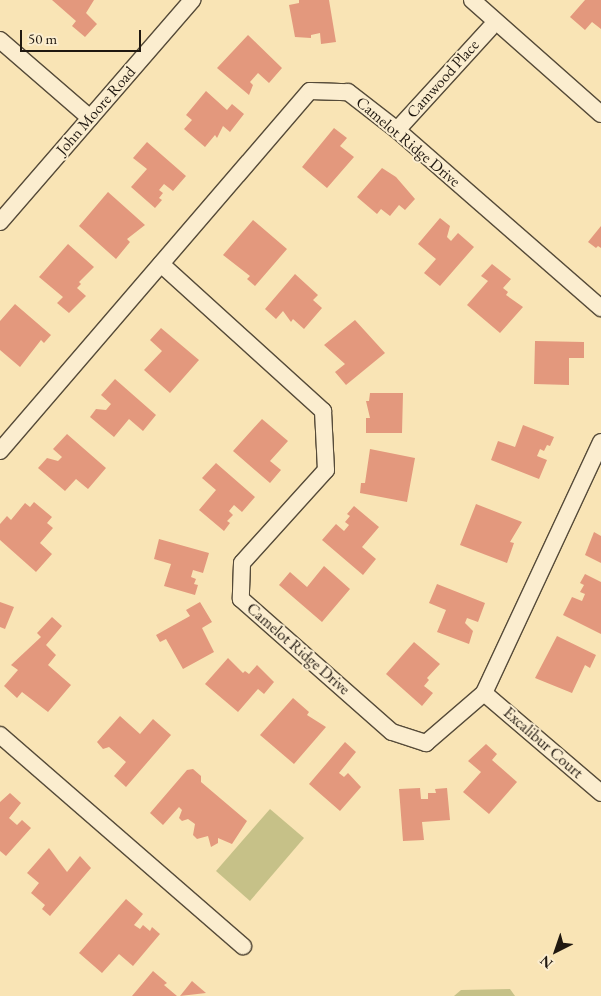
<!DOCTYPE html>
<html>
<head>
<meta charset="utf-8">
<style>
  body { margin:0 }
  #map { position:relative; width:601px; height:996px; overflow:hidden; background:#f9e4b5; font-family:"EB Garamond",serif }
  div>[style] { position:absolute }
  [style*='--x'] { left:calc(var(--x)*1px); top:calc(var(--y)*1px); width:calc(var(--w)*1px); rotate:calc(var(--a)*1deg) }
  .green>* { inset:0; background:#c6c188 }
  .building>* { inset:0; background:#e3987d }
  .roads { filter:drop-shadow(1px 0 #564b39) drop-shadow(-1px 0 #564b39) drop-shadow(0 1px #564b39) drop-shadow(0 -1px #564b39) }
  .minor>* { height:16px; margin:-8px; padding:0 8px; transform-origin:8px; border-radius:8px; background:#fbedcf }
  span { translate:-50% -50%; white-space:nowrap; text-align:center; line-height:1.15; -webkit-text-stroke:4px #fbedcf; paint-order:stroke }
  .street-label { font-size:16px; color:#201810 }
  .north { position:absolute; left:531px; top:926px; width:50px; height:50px; -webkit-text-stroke:4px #fbedcf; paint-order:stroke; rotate:221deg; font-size:14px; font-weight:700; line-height:20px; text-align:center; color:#201810 }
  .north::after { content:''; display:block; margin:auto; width:18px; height:22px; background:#201810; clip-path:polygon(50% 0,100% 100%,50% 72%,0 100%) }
  .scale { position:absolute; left:20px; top:30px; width:121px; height:22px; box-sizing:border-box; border:2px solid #201810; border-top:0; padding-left:6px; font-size:15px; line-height:18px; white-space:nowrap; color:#201810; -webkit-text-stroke:4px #fbedcf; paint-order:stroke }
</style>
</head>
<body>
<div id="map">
  <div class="green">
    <i style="clip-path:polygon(270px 809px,304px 838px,250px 901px,216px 871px)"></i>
    <i style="clip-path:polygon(510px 989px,515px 996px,454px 996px,461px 990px)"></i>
  </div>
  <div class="building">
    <i style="clip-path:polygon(52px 0,94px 0,86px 13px,97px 24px,85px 37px,72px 26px,76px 21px)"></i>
    <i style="clip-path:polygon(299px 0,329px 0,336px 42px,321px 44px,320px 33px,311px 35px,311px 38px,295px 37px,289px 5px,299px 3px)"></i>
    <i style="clip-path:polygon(585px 0,601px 0,601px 29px,592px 22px,585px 30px,570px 17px)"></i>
    <i style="clip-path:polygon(248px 35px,282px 68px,269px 83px,258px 73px,250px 82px,253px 85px,249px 95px,217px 68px)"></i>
    <i style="clip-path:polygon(206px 91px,227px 110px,232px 104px,244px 114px,230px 132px,223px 126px,217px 138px,215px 135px,205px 147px,184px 129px,192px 120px,186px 115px)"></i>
    <i style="clip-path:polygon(334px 128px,347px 138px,340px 146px,354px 157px,327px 188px,302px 167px)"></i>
    <i style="clip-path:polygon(147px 142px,186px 176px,173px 191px,164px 184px,159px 190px,163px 193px,159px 198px,162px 200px,155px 208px,131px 187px,147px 169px,133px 158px)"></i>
    <i style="clip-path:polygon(382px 168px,396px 177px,415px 199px,405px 210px,399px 205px,390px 216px,381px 209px,377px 214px,357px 197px)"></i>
    <i style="clip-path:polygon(108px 192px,145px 225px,127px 239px,130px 242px,116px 259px,79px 226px)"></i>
    <i style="clip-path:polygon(440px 218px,450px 226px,447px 237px,451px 241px,458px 233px,474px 247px,440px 286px,424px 273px,436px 259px,418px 244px)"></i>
    <i style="clip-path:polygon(253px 220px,287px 249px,255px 286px,247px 279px,250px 276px,223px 255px)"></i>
    <i style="clip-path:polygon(601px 226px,601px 248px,598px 246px,596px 248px,588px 242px)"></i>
    <i style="clip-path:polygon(68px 244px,94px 267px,79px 282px,81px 284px,77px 288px,86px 296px,69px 313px,57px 303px,63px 297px,39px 277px)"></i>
    <i style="clip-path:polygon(492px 264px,511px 279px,503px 288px,508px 292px,506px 295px,523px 307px,500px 333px,467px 305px,488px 281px,481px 276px)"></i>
    <i style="clip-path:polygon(295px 274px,318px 295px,313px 300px,322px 308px,304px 329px,293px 319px,291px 322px,283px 311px,276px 319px,265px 309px)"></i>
    <i style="clip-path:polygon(15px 304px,51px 335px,44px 343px,41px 340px,20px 367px,0 350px,0 321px)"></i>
    <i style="clip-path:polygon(355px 320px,385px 353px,346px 385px,335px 372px,345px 364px,324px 345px)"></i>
    <i style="clip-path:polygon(161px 328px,199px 360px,170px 393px,144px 370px,162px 351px,150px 340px)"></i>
    <i style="clip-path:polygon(535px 341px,584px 342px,584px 358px,569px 358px,569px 385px,534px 384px)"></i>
    <i style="clip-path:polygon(115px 379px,156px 415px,143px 431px,129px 419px,114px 437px,90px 417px,96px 409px,106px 410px,111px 404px,101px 395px)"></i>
    <i style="clip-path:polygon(370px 393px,403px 393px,402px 433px,366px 433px,366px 418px,370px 418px,366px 401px,369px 401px)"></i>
    <i style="clip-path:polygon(262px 419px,288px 441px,270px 461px,281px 470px,270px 483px,233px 451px)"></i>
    <i style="clip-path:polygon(523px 425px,554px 437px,550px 446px,547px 445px,544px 451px,540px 449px,537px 456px,547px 460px,539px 479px,491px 460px,498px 441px,515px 447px)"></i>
    <i style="clip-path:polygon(67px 434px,106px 468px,88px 489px,76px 479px,65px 491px,38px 468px,47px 458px,58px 461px,62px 457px,53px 449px)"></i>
    <i style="clip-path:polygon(370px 449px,415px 458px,407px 502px,360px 493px,361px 483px,365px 483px)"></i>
    <i style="clip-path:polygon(216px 463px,255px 497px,242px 512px,234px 505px,229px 511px,233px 515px,227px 521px,230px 523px,224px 531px,199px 510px,216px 490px,202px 478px)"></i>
    <i style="clip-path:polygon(34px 502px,52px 517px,47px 523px,53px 528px,40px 543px,52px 554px,36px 572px,0 540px,0 524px,7px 516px,11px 520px,25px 503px,30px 507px)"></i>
    <i style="clip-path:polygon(476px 504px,522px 522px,510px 542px,514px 543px,507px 563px,460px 545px)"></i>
    <i style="clip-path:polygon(354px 506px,379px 527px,362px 547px,376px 559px,363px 575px,322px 540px,336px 524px,344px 531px,349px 525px,345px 522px,350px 516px,347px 514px)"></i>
    <i style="clip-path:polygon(594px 532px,601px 536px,601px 563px,585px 555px)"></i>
    <i style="clip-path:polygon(159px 539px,209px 553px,203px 573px,193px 570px,191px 577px,196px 579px,194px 584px,198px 585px,195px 595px,164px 586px,171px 564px,154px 559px)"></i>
    <i style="clip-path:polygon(324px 566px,350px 589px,322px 622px,279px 585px,290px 572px,307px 587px)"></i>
    <i style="clip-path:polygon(585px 574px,601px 582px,601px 634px,563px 615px,572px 597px,582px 601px,585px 594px,580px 592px,584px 585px,580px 583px)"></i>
    <i style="clip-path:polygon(437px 584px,485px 603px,478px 622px,467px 618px,465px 623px,473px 631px,469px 644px,437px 632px,446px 610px,429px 603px)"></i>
    <i style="clip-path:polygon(0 602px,14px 607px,5px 629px,0 627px)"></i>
    <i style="clip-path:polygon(200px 602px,212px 622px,202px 628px,214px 652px,183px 669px,166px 639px,160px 642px,156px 635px,190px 616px,186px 610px)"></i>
    <i style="clip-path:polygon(52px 617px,62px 626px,46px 645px,56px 655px,48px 665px,71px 685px,48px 712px,22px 692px,17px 698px,4px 686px,18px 670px,11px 665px,41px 637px,37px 633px)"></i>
    <i style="clip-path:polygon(557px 636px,596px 655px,590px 668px,585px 665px,572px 693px,535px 678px)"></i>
    <i style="clip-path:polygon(414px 642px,440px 664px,427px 678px,429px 680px,424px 686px,433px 693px,422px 706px,386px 674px)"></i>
    <i style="clip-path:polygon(228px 658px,243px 673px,245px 671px,249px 674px,257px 665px,274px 682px,264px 694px,258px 689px,238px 712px,205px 684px)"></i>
    <i style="clip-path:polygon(293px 698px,309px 712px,307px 715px,326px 727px,294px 764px,260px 735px)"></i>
    <i style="clip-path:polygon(120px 716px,140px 734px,153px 719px,171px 735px,126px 787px,114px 776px,126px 762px,109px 747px,103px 749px,97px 742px)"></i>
    <i style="clip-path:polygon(345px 742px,356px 752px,339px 773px,344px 777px,348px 773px,361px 787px,340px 811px,309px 784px)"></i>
    <i style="clip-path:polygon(486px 744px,497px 754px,492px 760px,517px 782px,489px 814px,463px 792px,481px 772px,468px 761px)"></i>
    <i style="clip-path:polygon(193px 769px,201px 776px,201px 782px,247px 821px,232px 844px,218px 838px,218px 843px,211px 847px,208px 836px,197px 839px,193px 835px,195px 824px,188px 819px,182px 821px,179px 818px,182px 810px,179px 807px,163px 825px,150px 813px,187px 770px)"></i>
    <i style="clip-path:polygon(420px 788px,421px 799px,428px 799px,428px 793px,436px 793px,435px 789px,447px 788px,450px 820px,422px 822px,424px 840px,403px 841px,399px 789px)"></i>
    <i style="clip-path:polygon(10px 793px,21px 803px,9px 818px,17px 825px,22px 820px,31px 828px,6px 856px,0 851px,0 802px)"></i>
    <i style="clip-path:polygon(49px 848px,67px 872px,80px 856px,91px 868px,50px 916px,42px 909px,45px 905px,31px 893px,39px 883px,27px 873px)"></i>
    <i style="clip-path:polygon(126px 899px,143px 914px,134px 925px,140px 929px,143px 925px,150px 931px,152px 927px,160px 934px,133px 966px,119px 954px,102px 973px,79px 953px)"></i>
    <i style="clip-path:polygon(153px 971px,167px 983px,164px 985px,177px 996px,132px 996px)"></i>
    <i style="clip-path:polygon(192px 981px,206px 993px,180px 996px)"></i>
  </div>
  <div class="roads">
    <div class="minor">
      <i style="--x:472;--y:0;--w:172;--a:41.5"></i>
      <i style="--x:0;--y:40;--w:119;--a:40.9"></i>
      <i style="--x:397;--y:130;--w:138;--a:-47.6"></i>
      <i style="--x:0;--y:222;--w:294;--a:-49.1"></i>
      <i style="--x:161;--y:264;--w:219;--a:42.2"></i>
      <i style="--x:323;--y:411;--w:59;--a:87.1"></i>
      <i style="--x:326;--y:470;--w:125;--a:132.1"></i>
      <i style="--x:242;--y:563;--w:36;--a:92"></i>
      <i style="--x:241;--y:599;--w:201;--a:41.4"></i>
      <i style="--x:392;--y:732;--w:36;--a:18"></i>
      <i style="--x:426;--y:743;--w:77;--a:-40.8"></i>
      <i style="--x:484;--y:693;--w:277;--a:-65"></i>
      <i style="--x:0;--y:451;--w:475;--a:-49.3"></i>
      <i style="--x:310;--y:91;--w:38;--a:2"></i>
      <i style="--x:348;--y:92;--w:62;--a:37.8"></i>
      <i style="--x:397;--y:130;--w:271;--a:41.1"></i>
      <i style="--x:484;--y:693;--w:154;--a:40.5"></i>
      <i style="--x:0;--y:735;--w:322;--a:41"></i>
    </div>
  </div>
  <div class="street-label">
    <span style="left:443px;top:79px;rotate:-48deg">Camwood Place</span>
    <span style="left:96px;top:111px;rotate:-49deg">John Moore Road</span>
    <span style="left:408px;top:142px;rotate:40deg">Camelot Ridge Drive</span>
    <span style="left:298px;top:649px;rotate:41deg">Camelot Ridge Drive</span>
    <span style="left:543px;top:743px;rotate:41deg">Excalibur Court</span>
  </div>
  <div class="north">N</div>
  <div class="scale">50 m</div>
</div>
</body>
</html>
